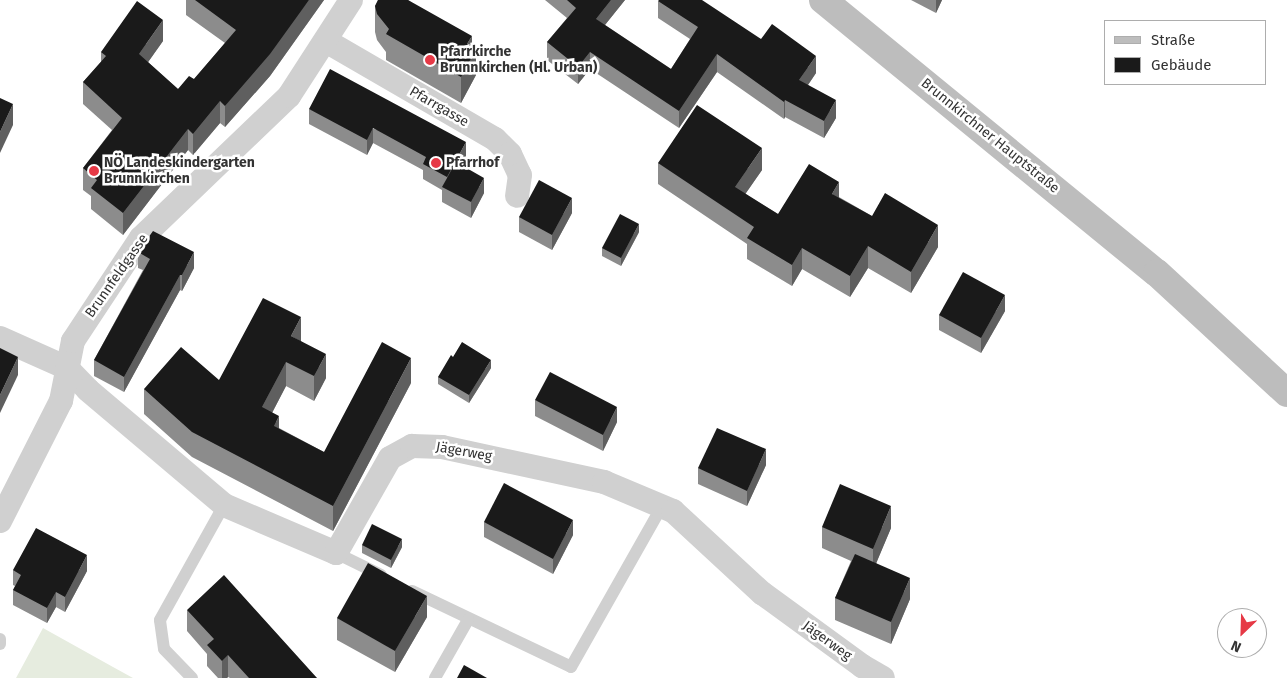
<!DOCTYPE html>
<html>
<head>
<meta charset="utf-8">
<style>
  body { margin:0 }
  #map { position:relative; width:1287px; height:678px; overflow:hidden; background:#fff; font-family:"Fira Sans",sans-serif }
  div>[style] { position:absolute }
  [style*='--x'] { left:calc(var(--x)*1px); top:calc(var(--y)*1px); width:calc(var(--w)*1px); rotate:calc(var(--a)*1deg) }
  .green>* { inset:0; background:#e6ecdf }
  .lane>* { height:12px; margin:-6px; padding:0 6px; transform-origin:6px; border-radius:6px; background:#d0d0d0 }
  .street>* { height:24px; margin:-12px; padding:0 12px; transform-origin:12px; border-radius:12px; background:#d0d0d0 }
  .secondary>* { height:28px; margin:-14px; padding:0 14px; transform-origin:14px; border-radius:14px; background:#bdbdbd }
  .wall>* { inset:0; background:#8c8c8c }
  .shaded-wall>* { inset:0; background:#5f5f5f }
  .building>* { inset:0; background:#1a1a1a }
  .dots>* { width:14px; height:14px; translate:-50% -50%; box-sizing:border-box; border:2px solid #fff; border-radius:50% }
  span { translate:-50% -50%; white-space:nowrap; text-align:center; line-height:1.15; -webkit-text-stroke:5px #fff; paint-order:stroke }
  .poi-label { font-size:14px; color:#333; font-weight:700 }
  .left { translate:0 -50%; text-align:left }
  .street-label { font-size:14px; color:#333 }
  .legend { position:absolute; left:1104px; top:20px; width:162px; height:65px; box-sizing:border-box; background:#fff; border:1px solid #adadad; margin:0; padding:6px 9px; list-style:none; font-size:15px; color:#333 }
  .legend li { display:flex; align-items:center; gap:10px; height:25px }
  .legend b { width:25px; border:1px solid #adadad }
  .north { position:absolute; left:1217px; top:608px; width:50px; height:50px; box-sizing:border-box; background:#fff; border:1px solid #adadad; border-radius:50%; rotate:204deg; font-size:14px; font-weight:700; line-height:20px; text-align:center; color:#333 }
  .north::after { content:''; display:block; margin:auto; width:18px; height:22px; background:#e63946; clip-path:polygon(50% 0,100% 100%,50% 72%,0 100%) }
</style>
</head>
<body>
<div id="map">
  <div class="green">
    <i style="clip-path:polygon(43px 628px,113px 667px,133px 678px,16px 678px)"></i>
  </div>
  <div class="lane">
    <i style="--x:336;--y:553;--w:50;--a:26.1"></i>
    <i style="--x:412;--y:591;--w:176;--a:25.5"></i>
    <i style="--x:571;--y:667;--w:185;--a:-60.5"></i>
    <i style="--x:0;--y:639;--w:5;--a:90"></i>
    <i style="--x:192;--y:678;--w:40;--a:-134"></i>
    <i style="--x:164;--y:649;--w:29;--a:-98"></i>
    <i style="--x:160;--y:620;--w:132;--a:-60.9"></i>
    <i style="--x:435;--y:678;--w:67;--a:-60.4"></i>
  </div>
  <div class="street">
    <i style="--x:326;--y:41;--w:195;--a:30.1"></i>
    <i style="--x:495;--y:139;--w:21;--a:45"></i>
    <i style="--x:510;--y:154;--w:23;--a:65"></i>
    <i style="--x:520;--y:175;--w:21;--a:98"></i>
    <i style="--x:0;--y:338;--w:73;--a:24.1"></i>
    <i style="--x:67;--y:368;--w:30;--a:46"></i>
    <i style="--x:88;--y:390;--w:178;--a:40.2"></i>
    <i style="--x:224;--y:505;--w:122;--a:23.2"></i>
    <i style="--x:336;--y:553;--w:109;--a:-60.4"></i>
    <i style="--x:390;--y:458;--w:25;--a:-29"></i>
    <i style="--x:412;--y:446;--w:30;--a:2"></i>
    <i style="--x:442;--y:447;--w:166;--a:12.2"></i>
    <i style="--x:604;--y:482;--w:75;--a:22.8"></i>
    <i style="--x:673;--y:511;--w:121;--a:42.7"></i>
    <i style="--x:762;--y:593;--w:124;--a:36.1"></i>
    <i style="--x:862;--y:666;--w:24;--a:30"></i>
    <i style="--x:0;--y:521;--w:135;--a:-63.1"></i>
    <i style="--x:61;--y:401;--w:61;--a:-78.7"></i>
    <i style="--x:73;--y:341;--w:123;--a:-56.6"></i>
    <i style="--x:141;--y:238;--w:205;--a:-43.8"></i>
    <i style="--x:289;--y:96;--w:114;--a:-57.1"></i>
  </div>
  <div class="secondary">
    <i style="--x:823;--y:0;--w:431;--a:39.3"></i>
    <i style="--x:1157;--y:273;--w:177;--a:42.7"></i>
  </div>
  <div class="wall">
    <i style="clip-path:polygon(186px 0,324px 0,270px 76px,225px 127px,220px 123px,193px 155px,188px 150px,123px 235px,91px 209px,91px 196px,83px 190px,83px 168px,112px 130px,83px 104px,83px 82px,101px 62px,101px 52px,163px 41px,148px 62px,178px 89px,194px 79px,225px 43px,186px 15px)"></i>
    <i style="clip-path:polygon(377px 0,408px 0,472px 47px,476px 75px,461px 103px,386px 60px,386px 52px,377px 40px,375px 32px,375px 6px,378px 0)"></i>
    <i style="clip-path:polygon(545px 0,625px 0,605px 25px,671px 69px,690px 39px,658px 18px,658px 1px,761px 39px,816px 73px,808px 85px,836px 118px,824px 138px,785px 117px,784px 119px,717px 72px,679px 128px,590px 69px,578px 84px,547px 60px,547px 42px,567px 18px)"></i>
    <i style="clip-path:polygon(911px 0,942px 0,936px 13px)"></i>
    <i style="clip-path:polygon(309px 109px,466px 157px,462px 166px,484px 193px,471px 218px,442px 202px,442px 190px,423px 179px,423px 170px,373px 143px,367px 155px,309px 124px)"></i>
    <i style="clip-path:polygon(658px 163px,762px 170px,745px 194px,778px 214px,839px 197px,872px 216px,938px 247px,911px 293px,868px 268px,850px 297px,802px 269px,792px 286px,747px 259px,747px 244px,658px 184px)"></i>
    <i style="clip-path:polygon(572px 213px,552px 250px,519px 232px,519px 217px)"></i>
    <i style="clip-path:polygon(639px 232px,621px 266px,602px 256px,602px 248px)"></i>
    <i style="clip-path:polygon(138px 252px,194px 268px,182px 291px,180px 290px,124px 392px,94px 376px,94px 360px,143px 270px,138px 268px)"></i>
    <i style="clip-path:polygon(1005px 311px,981px 353px,939px 330px,939px 315px)"></i>
    <i style="clip-path:polygon(301px 341px,326px 378px,314px 401px,286px 386px,272px 413px,279px 428px,324px 452px,411px 383px,333px 531px,192px 457px,144px 414px,144px 389px,219px 380px)"></i>
    <i style="clip-path:polygon(491px 368px,469px 403px,438px 384px,438px 377px)"></i>
    <i style="clip-path:polygon(535px 400px,617px 422px,603px 451px,535px 416px)"></i>
    <i style="clip-path:polygon(766px 465px,747px 506px,698px 484px,698px 468px)"></i>
    <i style="clip-path:polygon(484px 522px,573px 535px,553px 574px,484px 537px)"></i>
    <i style="clip-path:polygon(822px 527px,891px 528px,876px 563px,910px 599px,891px 644px,835px 620px,835px 598px,851px 561px,822px 548px)"></i>
    <i style="clip-path:polygon(362px 545px,402px 547px,391px 568px,362px 553px)"></i>
    <i style="clip-path:polygon(13px 570px,87px 571px,65px 612px,56px 607px,47px 623px,13px 605px,13px 590px,15px 586px,13px 585px)"></i>
    <i style="clip-path:polygon(187px 610px,317px 678px,230px 678px,228px 677px,227px 678px,218px 678px,207px 666px,207px 654px,187px 631px)"></i>
    <i style="clip-path:polygon(427px 617px,395px 672px,337px 640px,337px 618px)"></i>
  </div>
  <div class="shaded-wall">
    <i style="clip-path:polygon(309px 0,324px 0,270px 76px,225px 127px,225px 106px)"></i>
    <i style="clip-path:polygon(611px 0,625px 0,596px 36px,596px 19px)"></i>
    <i style="clip-path:polygon(936px 0,942px 0,936px 13px)"></i>
    <i style="clip-path:polygon(163px 20px,163px 41px,139px 75px,139px 54px)"></i>
    <i style="clip-path:polygon(472px 36px,472px 57px,476px 49px,476px 75px,461px 103px,461px 77px,467px 44px)"></i>
    <i style="clip-path:polygon(590px 52px,590px 69px,578px 84px,578px 67px)"></i>
    <i style="clip-path:polygon(717px 54px,717px 72px,679px 128px,679px 111px)"></i>
    <i style="clip-path:polygon(816px 56px,816px 73px,799px 98px,799px 80px)"></i>
    <i style="clip-path:polygon(785px 100px,785px 117px,784px 119px,784px 102px)"></i>
    <i style="clip-path:polygon(836px 100px,836px 118px,824px 138px,824px 121px)"></i>
    <i style="clip-path:polygon(220px 101px,220px 123px,193px 155px,193px 134px)"></i>
    <i style="clip-path:polygon(13px 104px,13px 125px,0 153px,0 132px)"></i>
    <i style="clip-path:polygon(373px 128px,373px 143px,367px 155px,367px 140px)"></i>
    <i style="clip-path:polygon(188px 129px,188px 150px,123px 235px,123px 213px)"></i>
    <i style="clip-path:polygon(466px 142px,466px 157px,448px 190px,447px 177px)"></i>
    <i style="clip-path:polygon(762px 148px,762px 170px,735px 209px,735px 187px)"></i>
    <i style="clip-path:polygon(484px 178px,484px 193px,471px 218px,471px 202px)"></i>
    <i style="clip-path:polygon(839px 182px,839px 204px,832px 194px)"></i>
    <i style="clip-path:polygon(572px 198px,572px 213px,552px 250px,552px 235px)"></i>
    <i style="clip-path:polygon(639px 224px,639px 232px,621px 266px,621px 258px)"></i>
    <i style="clip-path:polygon(938px 225px,938px 247px,911px 293px,911px 272px)"></i>
    <i style="clip-path:polygon(868px 246px,868px 268px,850px 297px,850px 276px)"></i>
    <i style="clip-path:polygon(802px 248px,802px 269px,792px 286px,792px 265px)"></i>
    <i style="clip-path:polygon(194px 252px,194px 268px,182px 291px,182px 275px)"></i>
    <i style="clip-path:polygon(180px 275px,180px 290px,124px 392px,124px 377px)"></i>
    <i style="clip-path:polygon(1005px 295px,1005px 311px,981px 353px,981px 338px)"></i>
    <i style="clip-path:polygon(301px 317px,301px 342px,291px 336px)"></i>
    <i style="clip-path:polygon(326px 354px,326px 378px,314px 401px,314px 376px)"></i>
    <i style="clip-path:polygon(18px 357px,18px 375px,0 413px,0 395px)"></i>
    <i style="clip-path:polygon(411px 358px,411px 383px,333px 531px,333px 506px)"></i>
    <i style="clip-path:polygon(491px 360px,491px 368px,469px 403px,469px 395px)"></i>
    <i style="clip-path:polygon(286px 362px,286px 386px,262px 432px,262px 407px)"></i>
    <i style="clip-path:polygon(617px 407px,617px 422px,603px 451px,603px 435px)"></i>
    <i style="clip-path:polygon(279px 416px,279px 441px,274px 426px)"></i>
    <i style="clip-path:polygon(766px 449px,766px 465px,747px 506px,747px 491px)"></i>
    <i style="clip-path:polygon(891px 506px,891px 528px,873px 571px,873px 549px)"></i>
    <i style="clip-path:polygon(573px 520px,573px 535px,553px 574px,553px 559px)"></i>
    <i style="clip-path:polygon(402px 539px,402px 547px,391px 568px,391px 560px)"></i>
    <i style="clip-path:polygon(87px 555px,87px 571px,65px 612px,65px 597px)"></i>
    <i style="clip-path:polygon(910px 578px,910px 599px,891px 644px,891px 622px)"></i>
    <i style="clip-path:polygon(56px 592px,56px 607px,47px 623px,47px 608px)"></i>
    <i style="clip-path:polygon(427px 596px,427px 617px,395px 672px,395px 651px)"></i>
    <i style="clip-path:polygon(228px 655px,228px 677px,227px 678px,222px 678px,222px 661px)"></i>
  </div>
  <div class="building">
    <i style="clip-path:polygon(195px 0,309px 0,270px 54px,225px 106px,220px 101px,193px 134px,188px 129px,123px 213px,91px 188px,97px 180px,83px 168px,122px 118px,83px 82px,106px 56px,101px 52px,137px 1px,163px 20px,139px 54px,178px 89px,189px 76px,194px 79px,236px 30px)"></i>
    <i style="clip-path:polygon(378px 0,408px 0,472px 36px,467px 44px,476px 49px,461px 77px,386px 34px,389px 29px,377px 14px,375px 6px)"></i>
    <i style="clip-path:polygon(567px 0,611px 0,596px 19px,671px 69px,698px 27px,658px 1px,659px 0,702px 0,761px 39px,772px 24px,816px 56px,799px 80px,836px 100px,824px 121px,785px 100px,784px 102px,717px 54px,679px 111px,590px 52px,578px 67px,547px 42px,576px 8px)"></i>
    <i style="clip-path:polygon(330px 69px,466px 142px,447px 177px,423px 164px,426px 157px,373px 128px,367px 140px,309px 109px)"></i>
    <i style="clip-path:polygon(0 98px,13px 104px,0 132px)"></i>
    <i style="clip-path:polygon(697px 105px,762px 148px,735px 187px,778px 214px,809px 164px,839px 182px,832px 194px,872px 216px,885px 193px,938px 225px,911px 272px,868px 246px,850px 276px,802px 248px,792px 265px,747px 238px,754px 227px,658px 163px)"></i>
    <i style="clip-path:polygon(456px 162px,484px 178px,471px 202px,442px 187px)"></i>
    <i style="clip-path:polygon(539px 180px,572px 198px,552px 235px,519px 217px)"></i>
    <i style="clip-path:polygon(620px 214px,639px 224px,621px 258px,602px 248px)"></i>
    <i style="clip-path:polygon(153px 231px,194px 252px,182px 275px,180px 275px,124px 377px,94px 360px,150px 259px,138px 252px)"></i>
    <i style="clip-path:polygon(963px 272px,1005px 295px,981px 338px,939px 315px)"></i>
    <i style="clip-path:polygon(263px 298px,301px 317px,291px 336px,326px 354px,314px 376px,286px 362px,262px 407px,279px 416px,274px 426px,324px 452px,382px 342px,411px 358px,333px 506px,192px 432px,144px 389px,181px 347px,219px 380px)"></i>
    <i style="clip-path:polygon(462px 342px,491px 360px,469px 395px,438px 377px,451px 355px,453px 357px)"></i>
    <i style="clip-path:polygon(0 348px,18px 357px,0 395px)"></i>
    <i style="clip-path:polygon(550px 372px,617px 407px,603px 435px,535px 400px)"></i>
    <i style="clip-path:polygon(717px 428px,766px 449px,747px 491px,698px 468px)"></i>
    <i style="clip-path:polygon(504px 483px,573px 520px,553px 559px,484px 522px)"></i>
    <i style="clip-path:polygon(840px 484px,891px 506px,873px 549px,822px 527px)"></i>
    <i style="clip-path:polygon(372px 524px,402px 539px,391px 560px,362px 545px)"></i>
    <i style="clip-path:polygon(36px 528px,87px 555px,65px 597px,56px 592px,47px 608px,13px 590px,21px 575px,13px 570px)"></i>
    <i style="clip-path:polygon(855px 554px,910px 578px,891px 622px,835px 598px)"></i>
    <i style="clip-path:polygon(368px 563px,427px 596px,395px 651px,337px 618px)"></i>
    <i style="clip-path:polygon(224px 575px,317px 678px,249px 678px,228px 655px,222px 661px,207px 645px,214px 639px,187px 610px)"></i>
    <i style="clip-path:polygon(464px 665px,487px 678px,457px 678px)"></i>
  </div>
  <div class="dots">
    <i style="left:430px;top:60px;background:#e63946"></i>
    <i style="left:436px;top:163px;background:#e63946"></i>
    <i style="left:94px;top:171px;background:#e63946"></i>
  </div>
  <div class="poi-label">
    <span class="left" style="left:440px;top:60px">Pfarrkirche<br>Brunnkirchen (Hl. Urban)</span>
    <span class="left" style="left:104px;top:171px">NÖ Landeskindergarten<br>Brunnkirchen</span>
    <span class="left" style="left:446px;top:163px">Pfarrhof</span>
  </div>
  <div class="street-label">
    <span style="left:439px;top:107px;rotate:30deg">Pfarrgasse</span>
    <span style="left:990px;top:136px;rotate:39deg">Brunnkirchner Hauptstraße</span>
    <span style="left:117px;top:276px;rotate:-55deg">Brunnfeldgasse</span>
    <span style="left:464px;top:452px;rotate:10deg">Jägerweg</span>
    <span style="left:827px;top:641px;rotate:36deg">Jägerweg</span>
  </div>
  <ul class="legend">
  <li><b style="height:6px;background:#bdbdbd"></b>Straße</li>
  <li><b style="height:14px;background:#1a1a1a"></b>Gebäude</li>
  </ul>
  <div class="north">N</div>
</div>
</body>
</html>
